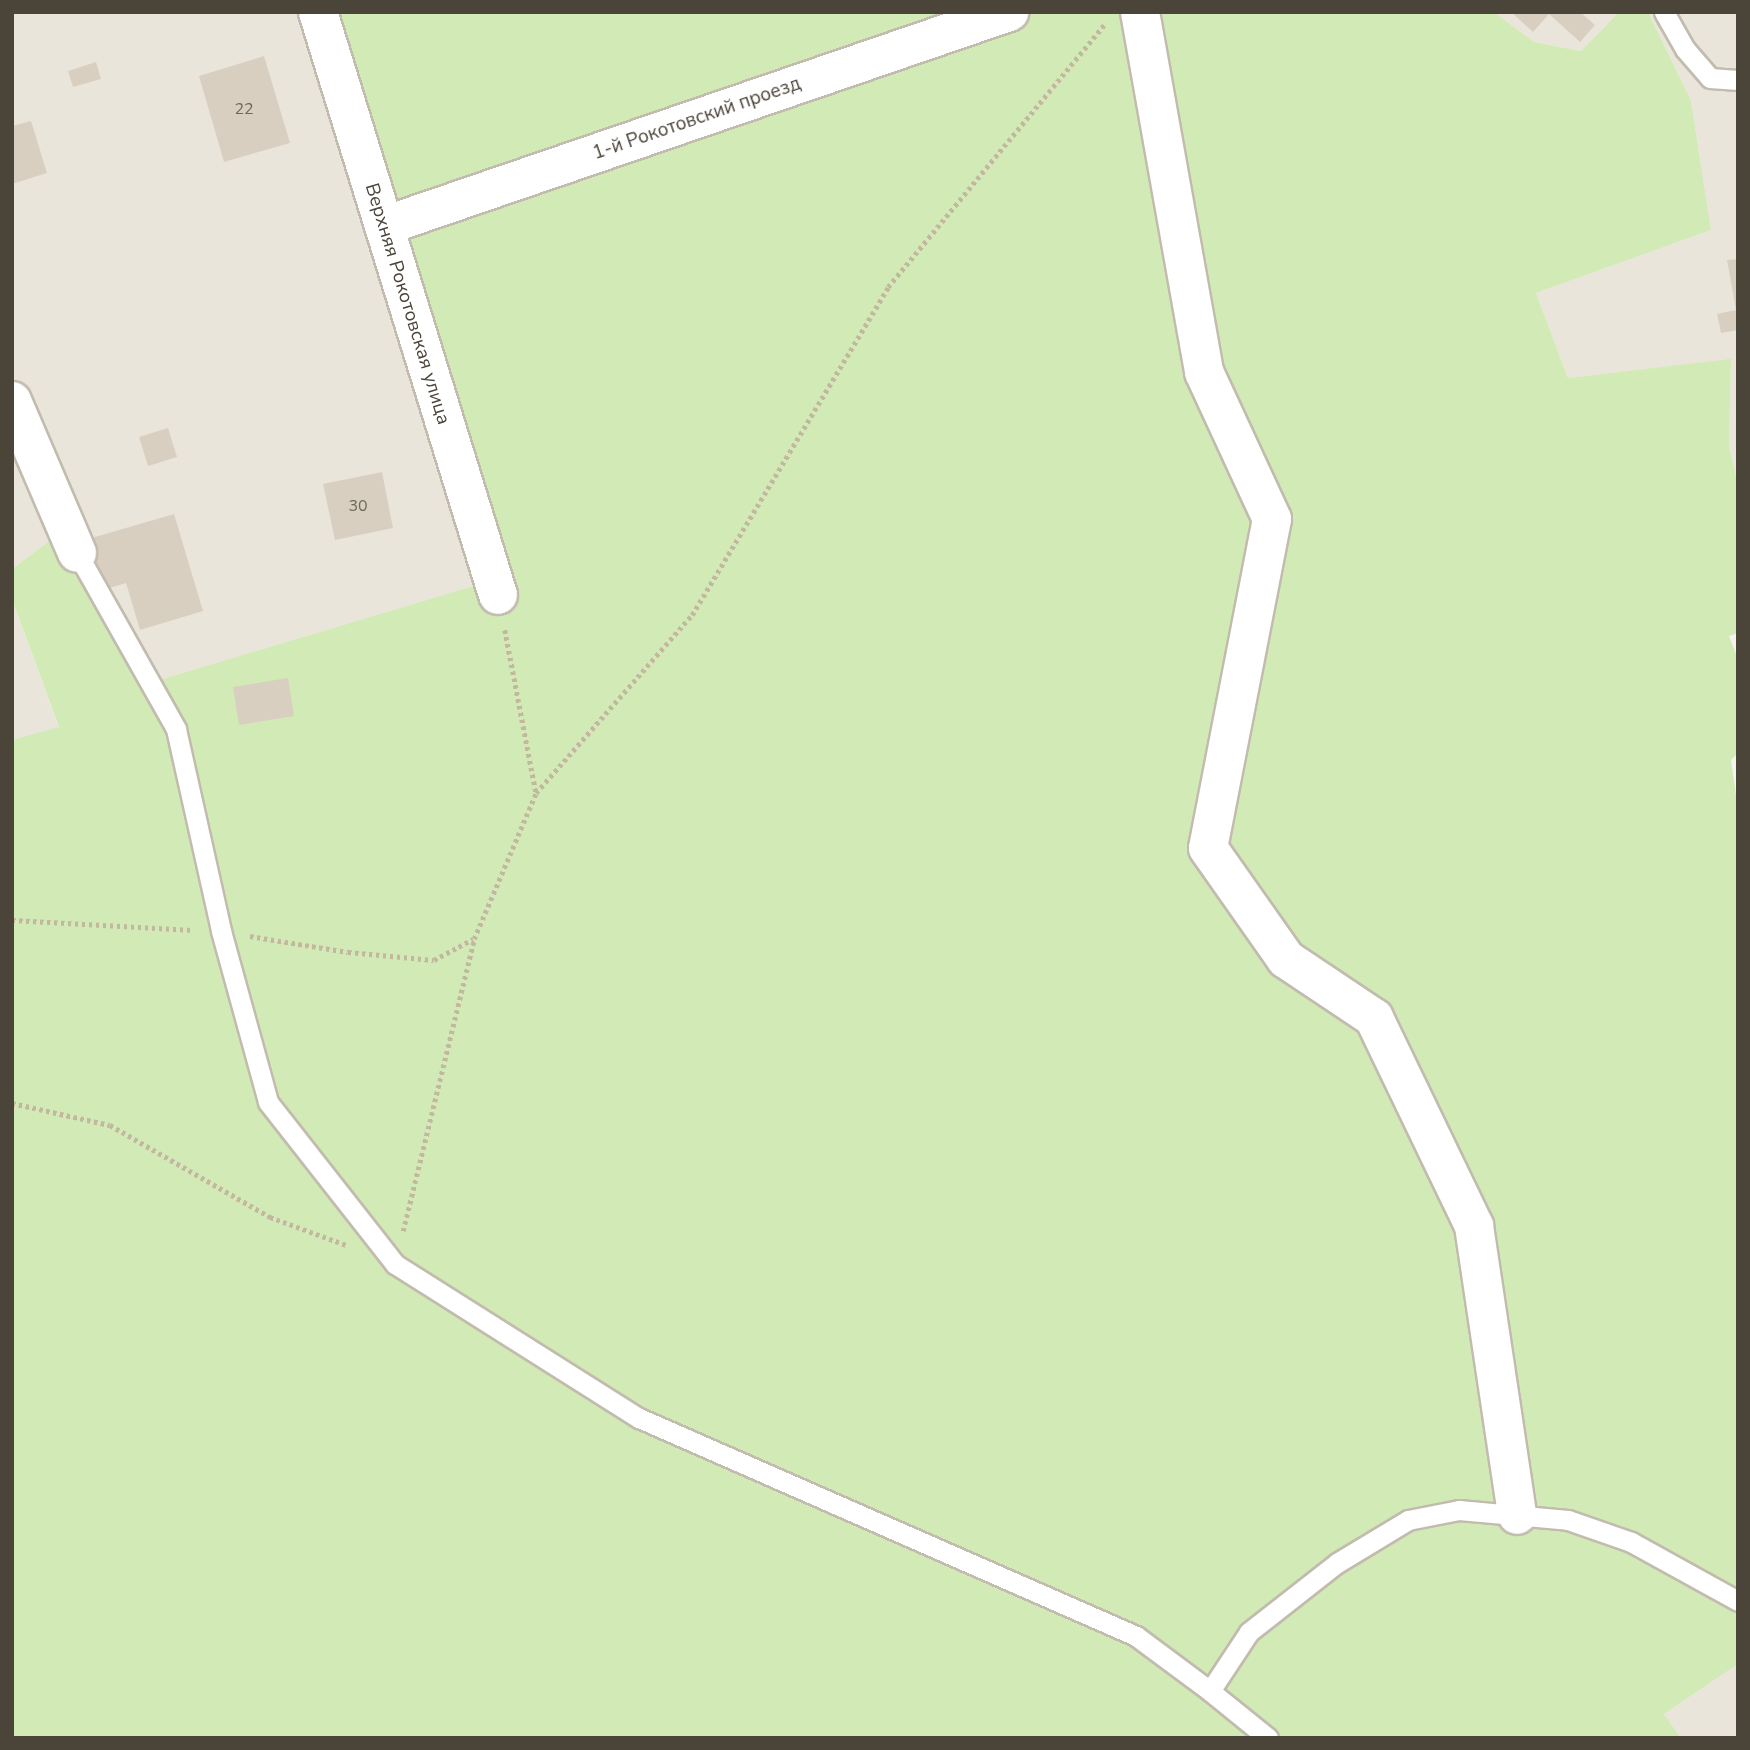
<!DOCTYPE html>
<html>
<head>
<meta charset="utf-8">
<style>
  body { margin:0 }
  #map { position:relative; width:1750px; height:1750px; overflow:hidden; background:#f6f3ec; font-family:"Nunito Sans",sans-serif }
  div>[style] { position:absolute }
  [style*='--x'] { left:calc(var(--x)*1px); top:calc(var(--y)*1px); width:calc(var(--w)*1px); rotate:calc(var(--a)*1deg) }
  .residential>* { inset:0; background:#eae5da }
  .green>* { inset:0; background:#d2eab5 }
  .building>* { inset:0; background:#d8cfc1 }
  .path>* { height:4.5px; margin-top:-2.25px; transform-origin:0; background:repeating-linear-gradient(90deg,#c4b79f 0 3.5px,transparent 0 7px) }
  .roads { filter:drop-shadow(2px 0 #c2bbae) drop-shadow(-2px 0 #c2bbae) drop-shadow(0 2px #c2bbae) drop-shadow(0 -2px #c2bbae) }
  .service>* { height:19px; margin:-9.5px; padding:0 9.5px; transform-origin:9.5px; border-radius:9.5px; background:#fff }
  .minor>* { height:38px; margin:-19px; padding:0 19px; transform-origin:19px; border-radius:19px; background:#fff }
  span { translate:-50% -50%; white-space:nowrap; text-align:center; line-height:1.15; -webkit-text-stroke:6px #fff; paint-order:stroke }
  .number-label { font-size:16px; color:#6e675b }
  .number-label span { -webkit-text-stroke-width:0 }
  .street-label { font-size:19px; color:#4b4439 }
  .frame { position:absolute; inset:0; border:14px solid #4b4439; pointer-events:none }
</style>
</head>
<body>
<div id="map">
  <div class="residential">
    <i style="clip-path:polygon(12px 12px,305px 12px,478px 585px,156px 681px,83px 541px,12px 373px)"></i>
    <i style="clip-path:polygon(1494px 12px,1619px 12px,1581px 51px,1534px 42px)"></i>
    <i style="clip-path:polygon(1648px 12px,1738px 12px,1738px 485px,1729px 446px,1731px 360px,1568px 378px,1536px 293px,1711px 230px,1691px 101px)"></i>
    <i style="clip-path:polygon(12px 428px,56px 536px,12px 569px)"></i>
    <i style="clip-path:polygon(12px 599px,59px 728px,12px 740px)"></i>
    <i style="clip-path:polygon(1738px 1664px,1738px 1738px,1681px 1738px,1664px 1714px)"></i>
  </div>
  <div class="green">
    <i style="clip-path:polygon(305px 12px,1494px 12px,1534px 42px,1581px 51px,1619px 12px,1648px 12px,1691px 101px,1711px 230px,1536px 293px,1568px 378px,1731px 359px,1729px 446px,1738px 485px,1738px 633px,1729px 636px,1738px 659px,1738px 753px,1731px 760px,1738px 810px,1738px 1664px,1664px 1714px,1681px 1738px,12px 1738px,12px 740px,59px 727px,12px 599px,12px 569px,56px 536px,83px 541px,156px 681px,477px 585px)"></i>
  </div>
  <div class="building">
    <i style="clip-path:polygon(1511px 12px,1580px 12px,1595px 25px,1580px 42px,1549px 14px,1533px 32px)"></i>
    <i style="clip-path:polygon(264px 56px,290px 143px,224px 162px,199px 76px)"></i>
    <i style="clip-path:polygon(96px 62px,101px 79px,73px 87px,68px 71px)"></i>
    <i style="clip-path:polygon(31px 121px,47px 173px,12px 184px,12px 126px)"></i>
    <i style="clip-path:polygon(1738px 259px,1738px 330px,1721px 333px,1717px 314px,1736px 310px,1727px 260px)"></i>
    <i style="clip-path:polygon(168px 428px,177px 457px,148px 466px,139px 437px)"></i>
    <i style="clip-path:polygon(382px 472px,393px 528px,335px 540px,323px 484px)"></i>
    <i style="clip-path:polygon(174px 514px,203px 611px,140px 630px,126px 583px,103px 590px,88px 539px)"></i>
    <i style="clip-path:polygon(288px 678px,294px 716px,239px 725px,233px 687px)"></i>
  </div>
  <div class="path">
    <i style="--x:505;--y:630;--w:166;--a:79.2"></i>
    <i style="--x:12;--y:920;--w:181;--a:3.2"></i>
    <i style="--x:250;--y:936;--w:99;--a:9.3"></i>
    <i style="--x:348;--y:952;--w:86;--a:5.3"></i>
    <i style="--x:434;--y:960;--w:44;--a:-28.3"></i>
    <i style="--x:12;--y:1103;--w:100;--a:12.7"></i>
    <i style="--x:110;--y:1125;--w:185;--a:29.9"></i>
    <i style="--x:270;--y:1217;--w:81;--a:20.2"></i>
    <i style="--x:403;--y:1231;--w:301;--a:-76.3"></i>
    <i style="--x:474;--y:939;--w:159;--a:-67"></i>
    <i style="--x:536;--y:793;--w:237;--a:-48.8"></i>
    <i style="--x:692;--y:615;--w:382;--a:-59.1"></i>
    <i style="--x:888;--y:287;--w:341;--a:-50.5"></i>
  </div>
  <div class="roads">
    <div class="service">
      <i style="--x:1664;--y:12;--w:43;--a:60.4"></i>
      <i style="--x:1685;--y:49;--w:38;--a:49"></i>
      <i style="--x:1710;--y:78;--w:28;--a:4"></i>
      <i style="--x:77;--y:553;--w:202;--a:60.6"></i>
      <i style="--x:176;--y:729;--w:207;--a:77.4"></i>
      <i style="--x:221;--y:931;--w:177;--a:74.6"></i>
      <i style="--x:268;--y:1102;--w:206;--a:51.9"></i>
      <i style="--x:395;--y:1264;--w:289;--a:32.3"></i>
      <i style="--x:639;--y:1418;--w:543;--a:23.68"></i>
      <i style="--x:1136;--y:1636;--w:92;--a:36.6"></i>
      <i style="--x:1268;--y:1738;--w:75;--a:-141"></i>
      <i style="--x:1210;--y:1691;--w:71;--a:-56.5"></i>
      <i style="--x:1249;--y:1632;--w:112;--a:-38.1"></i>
      <i style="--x:1337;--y:1563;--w:83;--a:-31.2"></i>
      <i style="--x:1408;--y:1520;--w:52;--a:-11.1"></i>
      <i style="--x:1459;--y:1510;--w:109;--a:5.2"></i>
      <i style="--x:1568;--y:1520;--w:67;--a:19.2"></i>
      <i style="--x:1631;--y:1542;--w:122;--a:28.9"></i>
    </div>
    <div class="minor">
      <i style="--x:318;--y:12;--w:610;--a:72.84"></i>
      <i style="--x:1140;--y:12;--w:366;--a:79.9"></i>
      <i style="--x:1204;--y:372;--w:162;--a:65.2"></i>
      <i style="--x:1272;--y:519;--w:335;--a:101"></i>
      <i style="--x:1208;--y:848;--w:136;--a:54.9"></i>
      <i style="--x:1286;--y:959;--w:106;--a:33.8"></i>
      <i style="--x:1374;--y:1018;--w:231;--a:64.3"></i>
      <i style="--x:1474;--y:1226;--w:292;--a:81.5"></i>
      <i style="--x:384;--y:226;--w:661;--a:-18.9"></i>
      <i style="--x:12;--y:401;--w:165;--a:66.8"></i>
    </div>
  </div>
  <div class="number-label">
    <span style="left:244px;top:109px">22</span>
    <span style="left:358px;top:506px">30</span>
  </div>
  <div class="street-label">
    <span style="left:697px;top:119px;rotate:-19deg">1-й Рокотовский проезд</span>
    <span style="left:407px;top:304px;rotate:73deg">Верхняя Рокотовская улица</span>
  </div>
  <div class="frame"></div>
</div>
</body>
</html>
